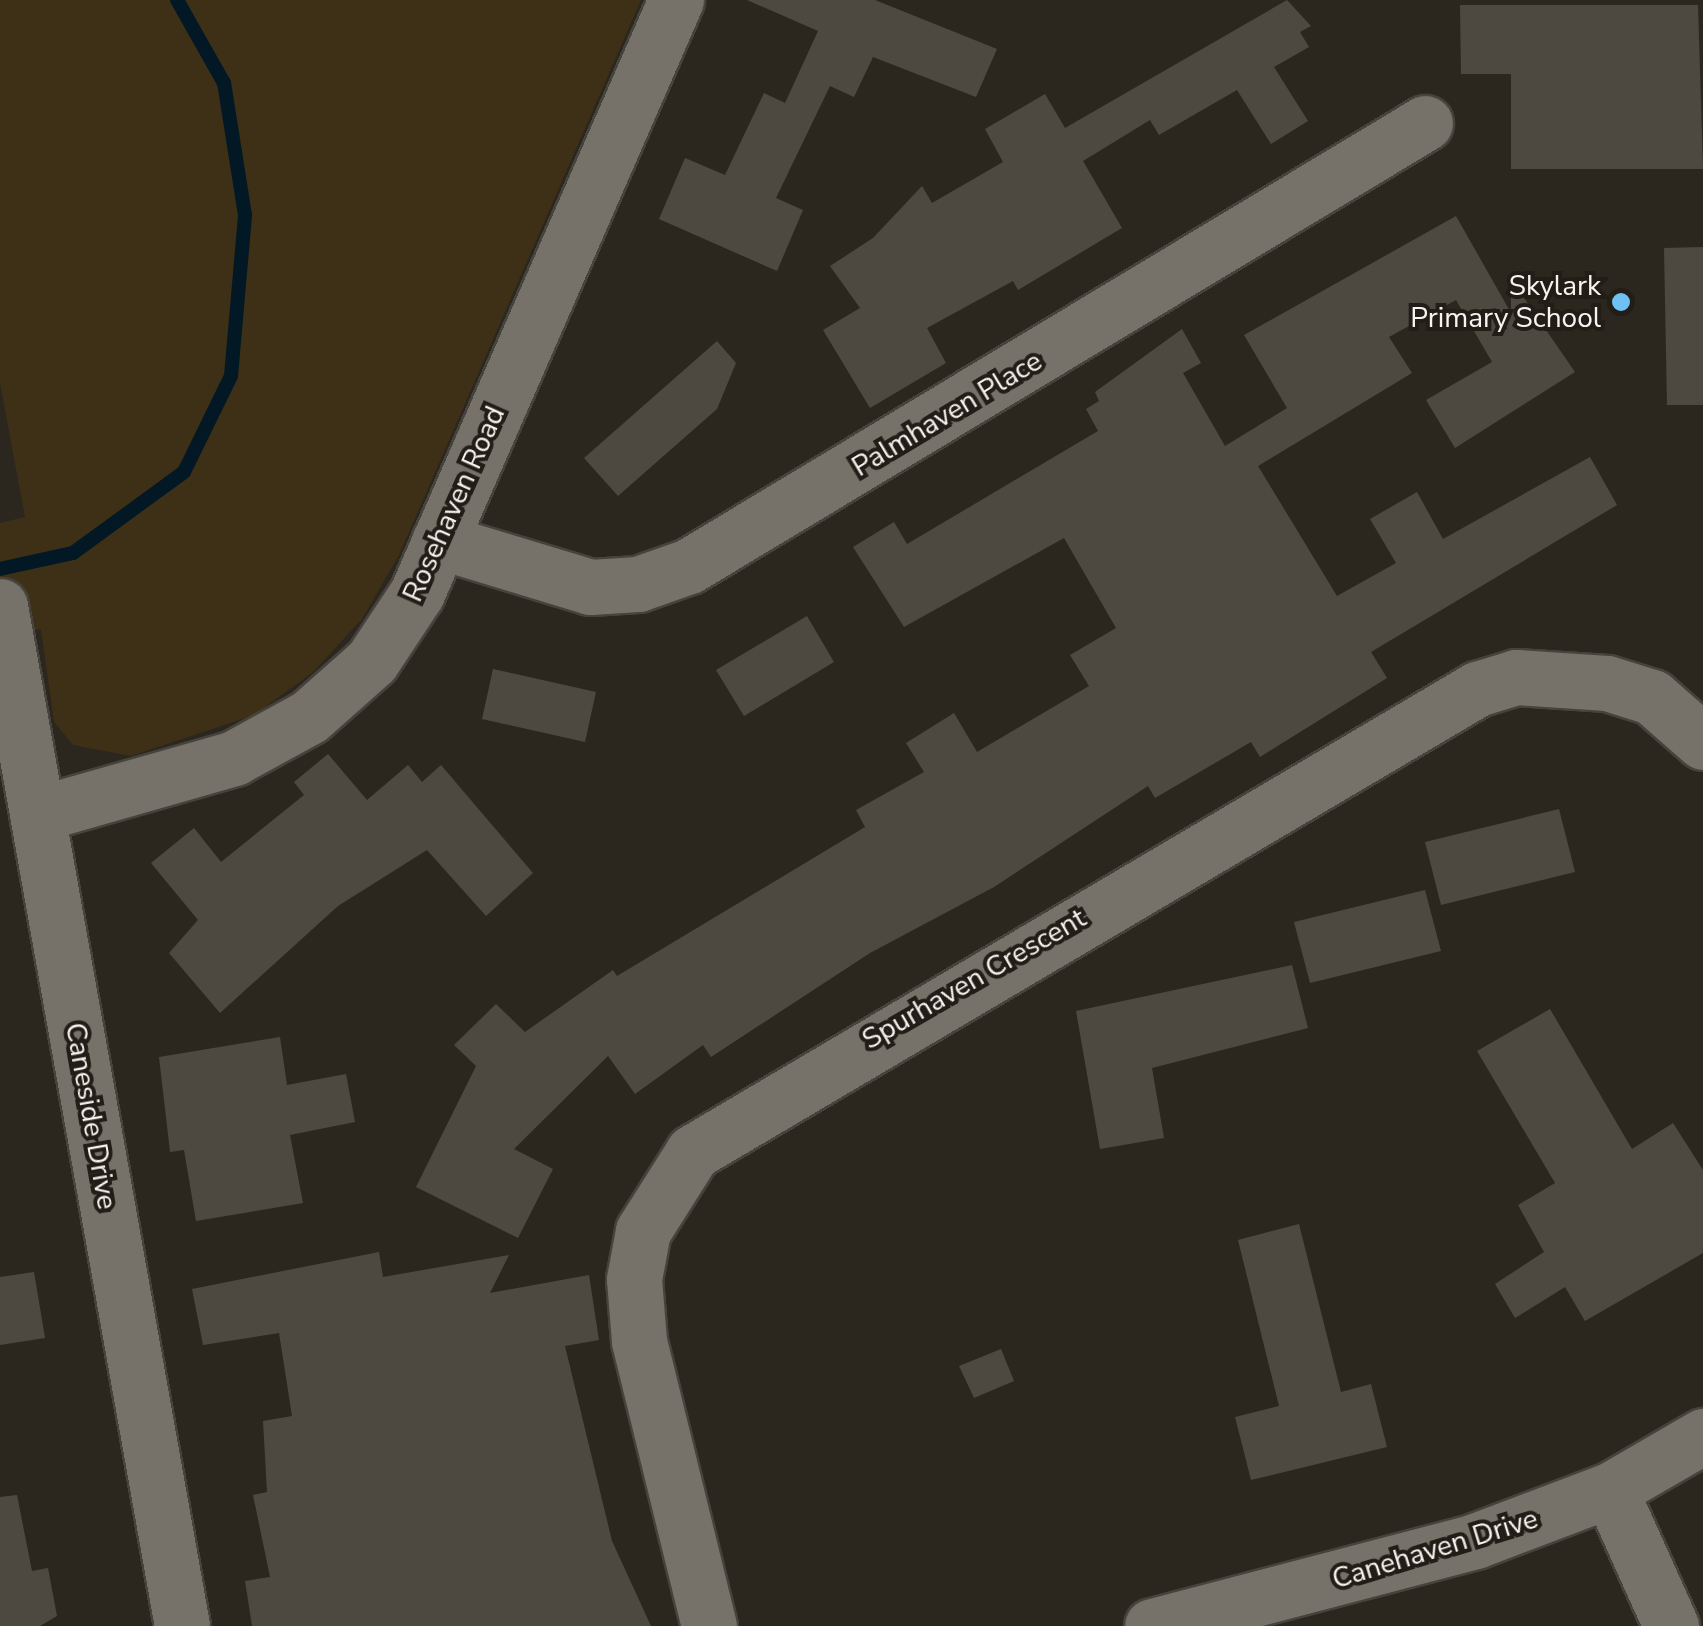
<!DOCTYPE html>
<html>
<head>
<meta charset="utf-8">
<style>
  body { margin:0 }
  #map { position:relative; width:1703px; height:1626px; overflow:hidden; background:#2b271f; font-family:"Nunito Sans",sans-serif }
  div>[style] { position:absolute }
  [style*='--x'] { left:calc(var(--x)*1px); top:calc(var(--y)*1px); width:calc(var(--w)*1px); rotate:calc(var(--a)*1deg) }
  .green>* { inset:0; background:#3e3016 }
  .stream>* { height:14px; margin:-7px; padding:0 7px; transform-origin:7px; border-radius:7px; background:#021824 }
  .building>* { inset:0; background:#4e4940 }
  .roads { filter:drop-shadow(2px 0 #46423c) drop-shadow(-2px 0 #46423c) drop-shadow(0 2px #46423c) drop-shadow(0 -2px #46423c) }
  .minor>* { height:55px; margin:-27.5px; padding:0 27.5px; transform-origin:27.5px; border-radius:27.5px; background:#777269 }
  .dots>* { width:28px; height:28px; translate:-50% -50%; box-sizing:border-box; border:5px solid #221d16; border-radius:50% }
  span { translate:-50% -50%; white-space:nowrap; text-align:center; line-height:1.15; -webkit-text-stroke:8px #221d16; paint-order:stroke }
  .poi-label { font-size:28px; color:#f7f4ef }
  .right { translate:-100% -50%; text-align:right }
  .street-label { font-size:28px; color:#f7f4ef }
</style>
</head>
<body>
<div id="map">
  <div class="green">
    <i style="clip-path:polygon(0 0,641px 0,399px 555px,362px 619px,312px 673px,254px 715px,131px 756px,73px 745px,54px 722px,41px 629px,0 634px,0 523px,25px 517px,0 383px)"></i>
  </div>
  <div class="stream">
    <i style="--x:0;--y:569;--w:75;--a:-12.4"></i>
    <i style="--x:73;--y:553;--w:137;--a:-36.1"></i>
    <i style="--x:184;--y:472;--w:107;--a:-63.9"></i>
    <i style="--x:231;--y:376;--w:162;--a:-85"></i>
    <i style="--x:245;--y:215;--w:134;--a:-99"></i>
    <i style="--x:224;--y:83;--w:95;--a:-119.5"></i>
  </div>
  <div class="building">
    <i style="clip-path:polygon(747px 0,875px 0,997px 49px,976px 97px,873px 57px,854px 97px,830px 86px,776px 198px,803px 210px,777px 271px,659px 219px,685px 158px,725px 175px,764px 93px,785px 103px,818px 31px)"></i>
    <i style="clip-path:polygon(1287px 0,1311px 26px,1300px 32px,1309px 47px,1274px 67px,1308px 121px,1271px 144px,1237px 90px,1159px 135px,1150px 120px,1083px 161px,1122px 228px,1018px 290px,1013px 281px,927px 328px,946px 363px,870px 408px,823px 330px,860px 308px,830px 266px,873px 238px,922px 186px,932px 203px,1003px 162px,985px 129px,1045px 94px,1065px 128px)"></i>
    <i style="clip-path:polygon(1460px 5px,1698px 5px,1703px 169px,1511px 169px,1511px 74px,1461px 74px)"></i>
    <i style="clip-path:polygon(1456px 216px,1511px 313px,1511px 279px,1575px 372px,1455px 448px,1426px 400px,1492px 362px,1456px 300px,1389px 337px,1412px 373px,1258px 466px,1337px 596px,1396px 563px,1370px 519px,1417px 492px,1443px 539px,1590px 457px,1617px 505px,1371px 652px,1387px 678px,1260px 757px,1251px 742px,1155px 798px,1148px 786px,994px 887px,870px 953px,711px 1057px,703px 1045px,635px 1094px,608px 1056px,514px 1149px,553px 1169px,518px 1238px,416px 1187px,476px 1066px,454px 1045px,496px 1004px,525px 1032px,613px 970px,617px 976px,865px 827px,856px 810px,924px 772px,906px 743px,954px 713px,977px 752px,1089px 686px,1070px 655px,1116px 628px,1064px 538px,904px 627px,853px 547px,894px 522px,907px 544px,1098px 431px,1086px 409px,1099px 401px,1095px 392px,1182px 329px,1201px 363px,1183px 373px,1225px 446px,1287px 408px,1244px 335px)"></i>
    <i style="clip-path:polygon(1703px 247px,1703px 405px,1667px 405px,1664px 248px)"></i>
    <i style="clip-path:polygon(717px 341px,736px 363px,717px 409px,618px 496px,584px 458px)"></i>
    <i style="clip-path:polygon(807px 616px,834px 662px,744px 716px,716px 670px)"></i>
    <i style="clip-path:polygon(493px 669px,596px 692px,585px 742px,482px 719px)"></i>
    <i style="clip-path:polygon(328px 754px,367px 800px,408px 765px,422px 782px,441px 765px,533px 873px,486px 916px,427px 850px,338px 906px,220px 1013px,169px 953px,198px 920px,151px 863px,194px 828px,221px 862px,304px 795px,294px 782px)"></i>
    <i style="clip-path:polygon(1559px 809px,1575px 872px,1441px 905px,1425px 842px)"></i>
    <i style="clip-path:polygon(1425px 890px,1441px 951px,1310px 983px,1294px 922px)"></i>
    <i style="clip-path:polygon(1292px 965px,1308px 1028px,1152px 1068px,1164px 1138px,1100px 1149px,1076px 1011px)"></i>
    <i style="clip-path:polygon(1550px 1009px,1632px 1149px,1673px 1123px,1703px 1170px,1703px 1253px,1585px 1321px,1565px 1287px,1515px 1318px,1495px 1284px,1544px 1252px,1518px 1205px,1555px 1183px,1477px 1051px)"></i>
    <i style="clip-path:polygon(280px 1037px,287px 1085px,346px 1074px,355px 1122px,290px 1135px,303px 1203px,196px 1221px,184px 1150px,170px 1152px,159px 1057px)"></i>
    <i style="clip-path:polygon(1299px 1224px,1341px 1392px,1371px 1384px,1387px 1447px,1251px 1480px,1235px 1417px,1279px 1406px,1238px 1240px)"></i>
    <i style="clip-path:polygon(379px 1252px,383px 1277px,509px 1255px,490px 1293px,589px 1275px,599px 1340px,565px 1346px,612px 1541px,651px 1626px,252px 1626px,245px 1581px,270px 1577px,253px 1495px,267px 1492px,263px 1421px,292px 1416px,279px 1333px,203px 1345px,192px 1289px)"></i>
    <i style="clip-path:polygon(34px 1272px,45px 1338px,0 1345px,0 1277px)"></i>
    <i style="clip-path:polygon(1001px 1349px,1014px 1381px,974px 1398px,959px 1366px)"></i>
    <i style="clip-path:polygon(17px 1495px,32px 1571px,48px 1568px,57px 1616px,40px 1626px,0 1626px,0 1497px)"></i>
  </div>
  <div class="roads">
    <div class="minor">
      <i style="--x:439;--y:541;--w:158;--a:16.9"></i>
      <i style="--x:590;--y:587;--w:48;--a:-3.6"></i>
      <i style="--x:638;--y:584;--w:54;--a:-19.4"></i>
      <i style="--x:689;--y:566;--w:859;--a:-31.04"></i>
      <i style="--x:0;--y:606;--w:1036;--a:79.88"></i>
      <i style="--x:38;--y:814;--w:204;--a:-15.9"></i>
      <i style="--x:234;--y:758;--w:85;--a:-28.7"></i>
      <i style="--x:309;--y:717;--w:84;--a:-41.6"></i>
      <i style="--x:372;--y:661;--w:82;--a:-56.5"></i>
      <i style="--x:417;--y:593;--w:647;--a:-66.41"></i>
      <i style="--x:1610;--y:1490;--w:149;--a:65.8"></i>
      <i style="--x:709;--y:1626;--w:293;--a:-103.8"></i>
      <i style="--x:639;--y:1341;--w:62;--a:-94.6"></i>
      <i style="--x:634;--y:1279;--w:49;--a:-79.4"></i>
      <i style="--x:643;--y:1231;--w:93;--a:-57.7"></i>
      <i style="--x:693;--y:1152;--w:911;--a:-30.56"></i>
      <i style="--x:1477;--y:689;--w:41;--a:-17.1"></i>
      <i style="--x:1516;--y:677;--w:91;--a:3.8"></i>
      <i style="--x:1607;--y:683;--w:47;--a:17.3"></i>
      <i style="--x:1652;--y:697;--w:68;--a:41.4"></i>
      <i style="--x:1152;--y:1626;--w:334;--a:-14.7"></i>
      <i style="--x:1475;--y:1541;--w:144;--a:-20.7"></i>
      <i style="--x:1610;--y:1490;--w:108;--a:-30.1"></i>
    </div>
  </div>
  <div class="dots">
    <i style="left:1621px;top:302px;background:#6ec2f3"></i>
  </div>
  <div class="poi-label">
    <span class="right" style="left:1601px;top:302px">Skylark<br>Primary School</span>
  </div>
  <div class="street-label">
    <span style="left:947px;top:414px;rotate:-31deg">Palmhaven Place</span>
    <span style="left:454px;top:504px;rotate:-66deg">Rosehaven Road</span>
    <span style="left:974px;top:979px;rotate:-30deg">Spurhaven Crescent</span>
    <span style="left:91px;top:1116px;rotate:80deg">Caneside Drive</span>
    <span style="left:1435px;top:1549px;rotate:-17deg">Canehaven Drive</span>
  </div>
</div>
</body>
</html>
